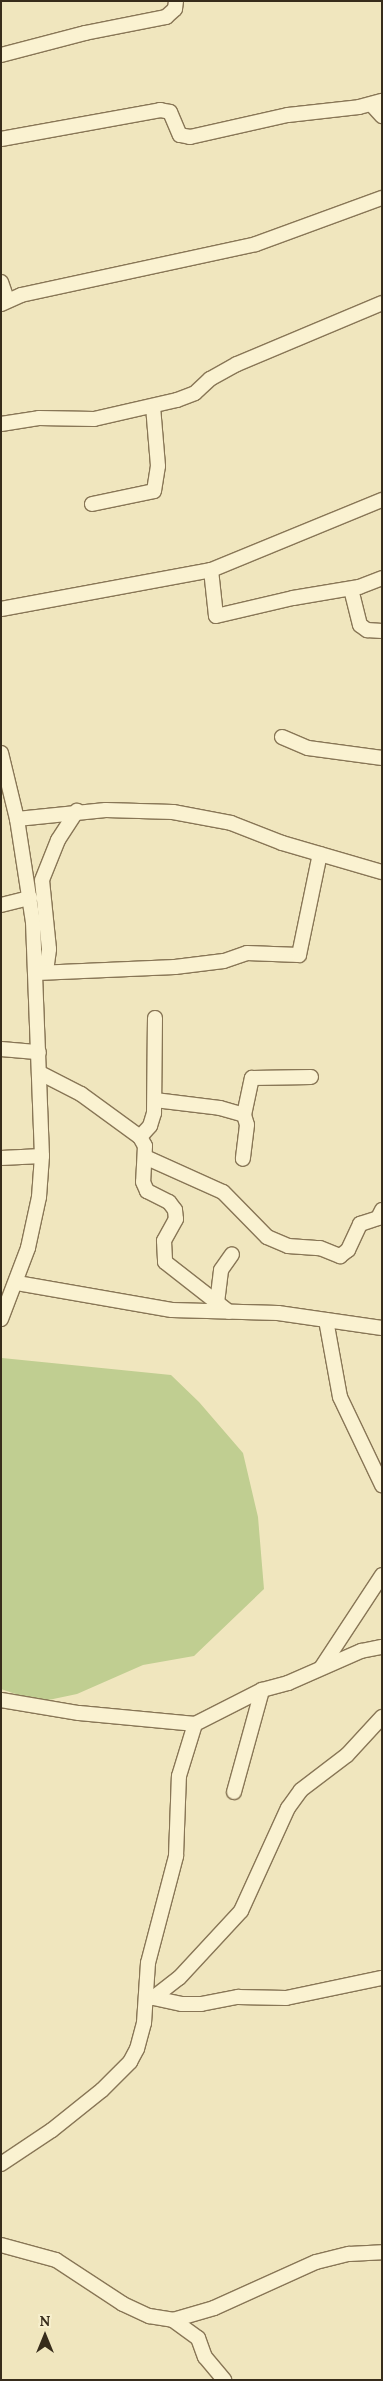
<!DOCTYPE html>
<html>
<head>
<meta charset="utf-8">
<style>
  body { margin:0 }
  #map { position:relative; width:383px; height:2381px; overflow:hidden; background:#f0e6be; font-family:Lora,serif }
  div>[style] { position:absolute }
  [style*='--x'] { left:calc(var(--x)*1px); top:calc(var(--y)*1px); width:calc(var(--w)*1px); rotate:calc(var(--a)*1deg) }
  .green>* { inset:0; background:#c0ce91 }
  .roads { filter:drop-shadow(1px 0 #887656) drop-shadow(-1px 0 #887656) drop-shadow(0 1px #887656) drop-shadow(0 -1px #887656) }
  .minor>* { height:14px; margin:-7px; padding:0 7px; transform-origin:7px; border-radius:7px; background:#faf2d1 }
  span { translate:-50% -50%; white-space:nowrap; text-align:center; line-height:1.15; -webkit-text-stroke:4.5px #f7efcd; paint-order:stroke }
  .frame { position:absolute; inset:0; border:2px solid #372c1b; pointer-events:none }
  .north { position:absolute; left:20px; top:2311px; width:50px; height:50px; -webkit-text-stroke:4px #f7efcd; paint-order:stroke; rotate:0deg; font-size:14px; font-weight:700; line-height:20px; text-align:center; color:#372c1b }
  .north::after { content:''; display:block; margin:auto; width:18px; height:22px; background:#372c1b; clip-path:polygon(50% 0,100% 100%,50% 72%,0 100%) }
</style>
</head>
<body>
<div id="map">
  <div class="green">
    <i style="clip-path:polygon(2px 1358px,171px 1375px,199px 1402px,243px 1453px,258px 1517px,264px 1589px,194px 1656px,143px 1665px,77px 1694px,39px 1702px,1px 1689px)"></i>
  </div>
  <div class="roads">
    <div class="minor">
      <i style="--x:1;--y:55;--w:87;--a:-14.7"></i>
      <i style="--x:85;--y:33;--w:83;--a:-11.2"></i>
      <i style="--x:166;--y:17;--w:12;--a:-42"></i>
      <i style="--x:175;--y:9;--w:8;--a:-83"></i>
      <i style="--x:372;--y:105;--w:15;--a:48"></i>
      <i style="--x:1;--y:139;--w:162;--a:-10.3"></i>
      <i style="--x:160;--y:110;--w:10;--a:11"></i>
      <i style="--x:170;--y:112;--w:25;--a:67"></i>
      <i style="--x:180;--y:135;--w:10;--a:11"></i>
      <i style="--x:190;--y:137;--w:100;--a:-12.7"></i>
      <i style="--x:288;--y:115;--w:71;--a:-6.4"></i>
      <i style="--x:359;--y:107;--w:24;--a:-15"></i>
      <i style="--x:1;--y:282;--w:18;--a:71"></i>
      <i style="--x:1;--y:304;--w:22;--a:-24"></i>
      <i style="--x:21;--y:295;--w:240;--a:-12.2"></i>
      <i style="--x:256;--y:244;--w:134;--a:-20.1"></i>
      <i style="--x:1;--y:424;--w:38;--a:-9"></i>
      <i style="--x:39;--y:418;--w:55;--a:1"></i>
      <i style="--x:94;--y:419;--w:85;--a:-12.9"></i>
      <i style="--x:177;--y:400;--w:19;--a:-21"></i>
      <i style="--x:195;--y:393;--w:21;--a:-43"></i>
      <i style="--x:210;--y:379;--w:31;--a:-29"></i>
      <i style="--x:237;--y:364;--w:157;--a:-22.8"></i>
      <i style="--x:92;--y:504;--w:63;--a:-11.8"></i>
      <i style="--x:154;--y:491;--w:25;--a:-81"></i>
      <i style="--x:158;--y:466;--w:59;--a:-94.8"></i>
      <i style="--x:211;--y:570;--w:46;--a:83.8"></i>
      <i style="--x:216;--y:616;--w:79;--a:-13.2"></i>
      <i style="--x:293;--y:598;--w:67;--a:-9.5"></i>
      <i style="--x:359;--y:587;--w:25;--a:-21"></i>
      <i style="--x:351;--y:589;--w:37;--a:76"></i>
      <i style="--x:360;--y:625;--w:9;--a:36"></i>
      <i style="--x:367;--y:630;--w:15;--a:4"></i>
      <i style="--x:1;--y:609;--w:214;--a:-10.5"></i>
      <i style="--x:211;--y:570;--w:185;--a:-22.3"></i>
      <i style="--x:282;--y:737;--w:28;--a:23"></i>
      <i style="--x:308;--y:748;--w:75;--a:7.7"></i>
      <i style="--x:1;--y:753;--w:68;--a:76.4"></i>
      <i style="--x:17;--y:819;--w:104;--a:81.2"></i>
      <i style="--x:33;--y:922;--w:234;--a:87.8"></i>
      <i style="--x:42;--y:1156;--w:41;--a:94.2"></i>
      <i style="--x:39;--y:1197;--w:52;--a:102.2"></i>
      <i style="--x:28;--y:1248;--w:76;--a:110.8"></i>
      <i style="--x:17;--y:819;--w:89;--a:-5.8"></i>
      <i style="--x:106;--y:810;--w:67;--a:1.7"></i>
      <i style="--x:173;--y:812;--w:59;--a:10.7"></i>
      <i style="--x:231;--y:823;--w:55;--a:21.4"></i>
      <i style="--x:282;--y:843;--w:104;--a:16.2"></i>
      <i style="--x:1;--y:905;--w:30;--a:-14"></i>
      <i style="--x:46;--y:971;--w:22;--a:-82"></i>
      <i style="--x:49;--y:949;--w:69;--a:-95.8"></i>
      <i style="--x:42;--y:880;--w:43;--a:-68.2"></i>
      <i style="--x:58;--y:840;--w:35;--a:-57"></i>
      <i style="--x:37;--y:973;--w:138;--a:-2.5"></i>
      <i style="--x:175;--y:967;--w:49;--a:-7"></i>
      <i style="--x:224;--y:961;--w:24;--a:-19"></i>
      <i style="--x:247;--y:953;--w:52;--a:2.2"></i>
      <i style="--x:299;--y:955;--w:103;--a:-78.3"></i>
      <i style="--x:1;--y:1049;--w:38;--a:5"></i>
      <i style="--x:40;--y:1073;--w:46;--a:27.1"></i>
      <i style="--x:81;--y:1094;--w:73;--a:36.1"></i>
      <i style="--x:140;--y:1137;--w:10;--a:61"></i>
      <i style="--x:145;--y:1146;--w:36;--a:93"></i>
      <i style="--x:143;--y:1182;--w:10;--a:66"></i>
      <i style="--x:147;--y:1191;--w:25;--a:27"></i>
      <i style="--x:169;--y:1202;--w:10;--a:53"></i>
      <i style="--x:175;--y:1210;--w:9;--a:84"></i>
      <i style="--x:176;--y:1219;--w:25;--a:119"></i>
      <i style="--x:164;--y:1241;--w:21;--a:87"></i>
      <i style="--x:165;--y:1262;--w:81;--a:38"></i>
      <i style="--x:155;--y:1100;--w:65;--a:7"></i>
      <i style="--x:220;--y:1108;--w:25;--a:16"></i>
      <i style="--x:244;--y:1115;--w:10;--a:73"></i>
      <i style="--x:247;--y:1125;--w:34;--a:97"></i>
      <i style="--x:244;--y:1115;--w:38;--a:-78"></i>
      <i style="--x:252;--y:1078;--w:59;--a:-1"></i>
      <i style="--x:140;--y:1137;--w:15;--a:-48"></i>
      <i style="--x:150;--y:1126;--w:14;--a:-73"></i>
      <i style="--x:154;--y:1113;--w:95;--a:-89.4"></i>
      <i style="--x:145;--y:1157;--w:85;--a:24.2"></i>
      <i style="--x:223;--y:1192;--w:63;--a:45.6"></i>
      <i style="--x:267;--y:1237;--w:23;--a:23"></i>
      <i style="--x:288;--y:1246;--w:32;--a:4"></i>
      <i style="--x:320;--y:1248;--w:22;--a:22"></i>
      <i style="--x:340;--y:1256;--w:10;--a:-37"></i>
      <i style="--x:348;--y:1250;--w:29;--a:-65"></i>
      <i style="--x:360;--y:1224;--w:19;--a:-18"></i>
      <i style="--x:378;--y:1218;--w:9;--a:-63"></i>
      <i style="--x:1;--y:1158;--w:41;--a:-2.8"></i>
      <i style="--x:17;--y:1283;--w:157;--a:9.9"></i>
      <i style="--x:172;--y:1310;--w:106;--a:1.6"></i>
      <i style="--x:278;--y:1313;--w:105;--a:8.2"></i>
      <i style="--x:217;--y:1303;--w:33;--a:-83"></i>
      <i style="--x:221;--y:1270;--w:19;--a:-55"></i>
      <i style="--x:326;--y:1320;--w:78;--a:79.7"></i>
      <i style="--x:340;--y:1397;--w:98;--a:64.5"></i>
      <i style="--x:321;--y:1668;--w:111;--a:-56.7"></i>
      <i style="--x:1;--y:1700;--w:79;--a:9.5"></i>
      <i style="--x:79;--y:1713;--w:117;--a:5.4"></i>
      <i style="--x:234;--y:1792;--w:106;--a:-74.6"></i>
      <i style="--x:149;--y:1997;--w:34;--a:12"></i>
      <i style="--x:182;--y:2004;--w:19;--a:0"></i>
      <i style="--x:201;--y:2004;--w:38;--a:-11"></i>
      <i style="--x:238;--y:1997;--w:48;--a:1.2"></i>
      <i style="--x:286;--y:1998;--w:98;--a:-11.8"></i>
      <i style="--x:153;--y:1998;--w:33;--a:-38"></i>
      <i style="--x:179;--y:1978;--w:91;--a:-47.2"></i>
      <i style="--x:241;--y:1911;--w:113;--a:-65.5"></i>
      <i style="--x:288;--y:1808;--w:22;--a:-54"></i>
      <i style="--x:301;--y:1790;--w:58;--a:-37.3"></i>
      <i style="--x:347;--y:1755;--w:52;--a:-47.4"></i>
      <i style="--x:1;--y:2164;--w:61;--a:-33.7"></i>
      <i style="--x:52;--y:2130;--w:64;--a:-38.7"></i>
      <i style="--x:102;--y:2090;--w:40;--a:-45"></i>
      <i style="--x:130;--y:2062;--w:15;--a:-62"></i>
      <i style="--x:137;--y:2049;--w:27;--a:-75"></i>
      <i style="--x:144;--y:2023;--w:60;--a:-86.2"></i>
      <i style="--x:148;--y:1963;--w:111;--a:-75.3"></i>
      <i style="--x:176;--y:1856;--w:80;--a:-87.9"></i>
      <i style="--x:179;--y:1776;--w:54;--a:-72.9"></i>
      <i style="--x:195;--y:1724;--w:75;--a:-26.9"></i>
      <i style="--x:262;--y:1690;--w:27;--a:-15"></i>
      <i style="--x:288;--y:1683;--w:80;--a:-23.7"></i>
      <i style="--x:361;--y:1651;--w:21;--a:-11"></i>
      <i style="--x:1;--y:2245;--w:57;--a:15.3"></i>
      <i style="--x:56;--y:2260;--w:80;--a:33.3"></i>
      <i style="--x:123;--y:2304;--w:29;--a:25"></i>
      <i style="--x:149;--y:2316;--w:24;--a:9"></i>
      <i style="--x:173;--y:2320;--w:43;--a:-16.3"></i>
      <i style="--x:214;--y:2308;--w:112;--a:-24.3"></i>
      <i style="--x:316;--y:2262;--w:34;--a:-14"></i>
      <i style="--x:349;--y:2254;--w:33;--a:-3"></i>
      <i style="--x:173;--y:2320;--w:31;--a:36"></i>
      <i style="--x:198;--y:2338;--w:20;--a:70"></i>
      <i style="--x:205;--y:2357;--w:30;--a:50"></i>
    </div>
  </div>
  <div class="frame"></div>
  <div class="north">N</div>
</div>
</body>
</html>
